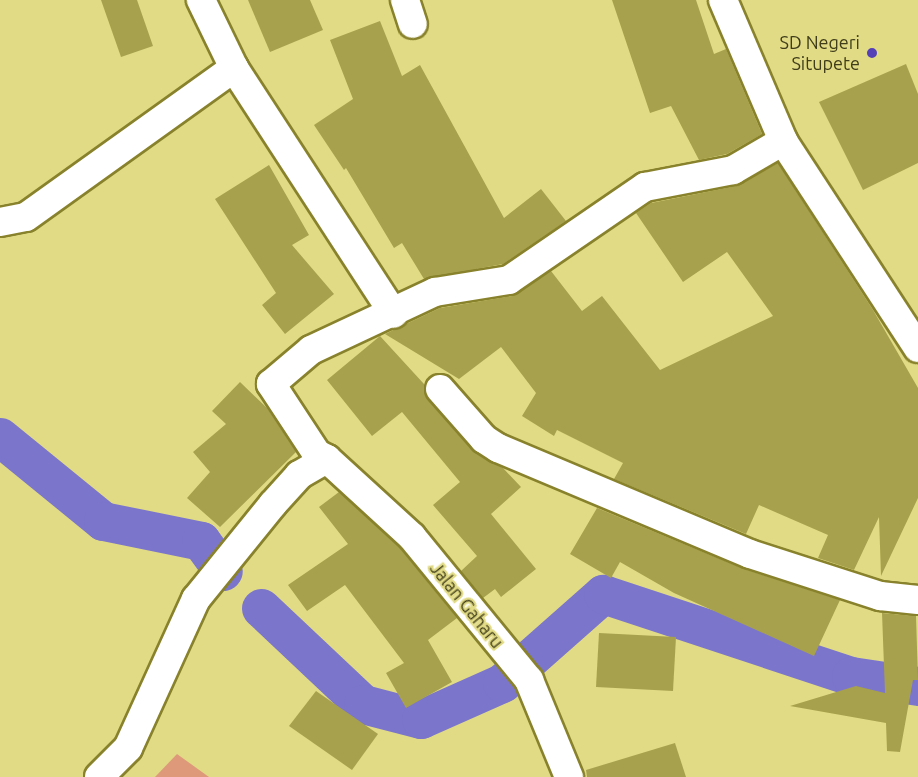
<!DOCTYPE html>
<html>
<head>
<meta charset="utf-8">
<style>
  body { margin:0 }
  #map { position:relative; width:918px; height:777px; overflow:hidden; background:#e1db86; font-family:Ubuntu,sans-serif }
  div>[style] { position:absolute }
  [style*='--x'] { left:calc(var(--x)*1px); top:calc(var(--y)*1px); width:calc(var(--w)*1px); rotate:calc(var(--a)*1deg) }
  .green>* { inset:0; background:#de997a }
  .canal>* { height:39px; margin:-19.5px; padding:0 19.5px; transform-origin:19.5px; border-radius:19.5px; background:#7b75cb }
  .building>* { inset:0; background:#a7a14d }
  .roads { filter:drop-shadow(2px 0 #89822c) drop-shadow(-2px 0 #89822c) drop-shadow(0 2px #89822c) drop-shadow(0 -2px #89822c) }
  .minor>* { height:28px; margin:-14px; padding:0 14px; transform-origin:14px; border-radius:14px; background:#fff }
  .dots>* { width:16px; height:16px; translate:-50% -50%; box-sizing:border-box; border:3px solid #e1db86; border-radius:50% }
  span { translate:-50% -50%; white-space:nowrap; text-align:center; line-height:1.15; -webkit-text-stroke:4.5px #e1db86; paint-order:stroke }
  .poi-label { font-size:18px; color:#403d1a }
  .right { translate:-100% -50%; text-align:right }
  .street-label { font-size:18px; color:#403d1a }
</style>
</head>
<body>
<div id="map">
  <div class="green">
    <i style="clip-path:polygon(177px 754px,209px 777px,155px 777px)"></i>
  </div>
  <div class="canal">
    <i style="--x:0;--y:437;--w:133;--a:39.2"></i>
    <i style="--x:103;--y:521;--w:100;--a:11.5"></i>
    <i style="--x:201;--y:541;--w:37;--a:54"></i>
    <i style="--x:261;--y:608;--w:140;--a:43.3"></i>
    <i style="--x:363;--y:704;--w:60;--a:14.5"></i>
    <i style="--x:421;--y:719;--w:89;--a:-24"></i>
    <i style="--x:502;--y:683;--w:135;--a:-41.4"></i>
    <i style="--x:603;--y:594;--w:261;--a:18.3"></i>
    <i style="--x:851;--y:676;--w:68;--a:8.5"></i>
  </div>
  <div class="building">
    <i style="clip-path:polygon(101px 0,137px 0,153px 46px,121px 57px)"></i>
    <i style="clip-path:polygon(248px 0,310px 0,323px 30px,270px 52px)"></i>
    <i style="clip-path:polygon(612px 0,696px 0,714px 54px,726px 49px,762px 134px,727px 154px,699px 160px,671px 106px,650px 113px)"></i>
    <i style="clip-path:polygon(380px 21px,402px 76px,420px 65px,504px 218px,541px 189px,566px 221px,503px 264px,424px 279px,402px 243px,394px 248px,346px 168px,344px 170px,314px 125px,353px 99px,330px 40px)"></i>
    <i style="clip-path:polygon(906px 64px,918px 94px,918px 163px,863px 190px,819px 102px)"></i>
    <i style="clip-path:polygon(778px 163px,873px 310px,918px 388px,918px 498px,881px 576px,879px 517px,854px 570px,818px 558px,828px 535px,759px 505px,746px 534px,614px 479px,623px 463px,557px 430px,554px 436px,522px 416px,536px 393px,501px 347px,459px 379px,385px 334px,440px 308px,512px 296px,551px 271px,582px 311px,602px 296px,660px 370px,773px 316px,727px 252px,683px 282px,636px 213px,651px 203px,736px 186px)"></i>
    <i style="clip-path:polygon(269px 165px,309px 235px,292px 245px,334px 294px,285px 334px,262px 305px,276px 293px,215px 199px)"></i>
    <i style="clip-path:polygon(380px 336px,424px 384px,428px 400px,472px 450px,503px 468px,521px 487px,491px 514px,536px 569px,501px 597px,495px 589px,483px 598px,461px 571px,477px 556px,433px 505px,460px 482px,402px 412px,372px 436px,327px 380px)"></i>
    <i style="clip-path:polygon(240px 382px,267px 408px,296px 452px,220px 527px,187px 498px,210px 472px,193px 452px,226px 424px,212px 411px)"></i>
    <i style="clip-path:polygon(339px 492px,400px 548px,457px 618px,428px 640px,452px 682px,406px 708px,386px 673px,404px 663px,345px 585px,307px 611px,288px 585px,348px 544px,319px 507px)"></i>
    <i style="clip-path:polygon(597px 508px,744px 569px,840px 600px,814px 656px,674px 593px,620px 562px,611px 578px,570px 554px)"></i>
    <i style="clip-path:polygon(882px 613px,916px 616px,918px 680px,913px 680px,900px 752px,887px 751px,886px 723px,790px 706px,856px 686px,885px 693px)"></i>
    <i style="clip-path:polygon(599px 633px,676px 637px,673px 691px,596px 687px)"></i>
    <i style="clip-path:polygon(316px 691px,378px 734px,352px 770px,289px 726px)"></i>
    <i style="clip-path:polygon(675px 743px,686px 777px,587px 777px,586px 770px)"></i>
  </div>
  <div class="roads">
    <div class="minor">
      <i style="--x:405;--y:0;--w:25;--a:72"></i>
      <i style="--x:723;--y:0;--w:153;--a:66.9"></i>
      <i style="--x:783;--y:141;--w:247;--a:56.9"></i>
      <i style="--x:234;--y:68;--w:293;--a:57"></i>
      <i style="--x:0;--y:222;--w:26;--a:-11"></i>
      <i style="--x:26;--y:217;--w:256;--a:-35.6"></i>
      <i style="--x:234;--y:68;--w:76;--a:-115.9"></i>
      <i style="--x:440;--y:389;--w:67;--a:48.7"></i>
      <i style="--x:484;--y:439;--w:17;--a:33"></i>
      <i style="--x:498;--y:448;--w:273;--a:22.8"></i>
      <i style="--x:750;--y:554;--w:137;--a:17.9"></i>
      <i style="--x:880;--y:596;--w:38;--a:6"></i>
      <i style="--x:327;--y:459;--w:115;--a:42.5"></i>
      <i style="--x:412;--y:537;--w:185;--a:50.7"></i>
      <i style="--x:529;--y:680;--w:105;--a:67.6"></i>
      <i style="--x:99;--y:777;--w:41;--a:-45"></i>
      <i style="--x:128;--y:748;--w:164;--a:-65.5"></i>
      <i style="--x:196;--y:599;--w:122;--a:-51"></i>
      <i style="--x:273;--y:504;--w:39;--a:-48"></i>
      <i style="--x:299;--y:475;--w:32;--a:-30"></i>
      <i style="--x:327;--y:459;--w:11;--a:-153"></i>
      <i style="--x:317;--y:454;--w:84;--a:-123.3"></i>
      <i style="--x:271;--y:384;--w:52;--a:-40.4"></i>
      <i style="--x:311;--y:350;--w:137;--a:-25.1"></i>
      <i style="--x:435;--y:292;--w:75;--a:-9.2"></i>
      <i style="--x:509;--y:280;--w:165;--a:-34.4"></i>
      <i style="--x:645;--y:187;--w:90;--a:-10.9"></i>
      <i style="--x:733;--y:170;--w:58;--a:-30.1"></i>
    </div>
  </div>
  <div class="dots">
    <i style="left:872px;top:53px;background:#5640b8"></i>
  </div>
  <div class="poi-label">
    <span class="right" style="left:860px;top:53px">SD Negeri<br>Situpete</span>
  </div>
  <div class="street-label">
    <span style="left:467px;top:605px;rotate:51deg">Jalan Gaharu</span>
  </div>
</div>
</body>
</html>
